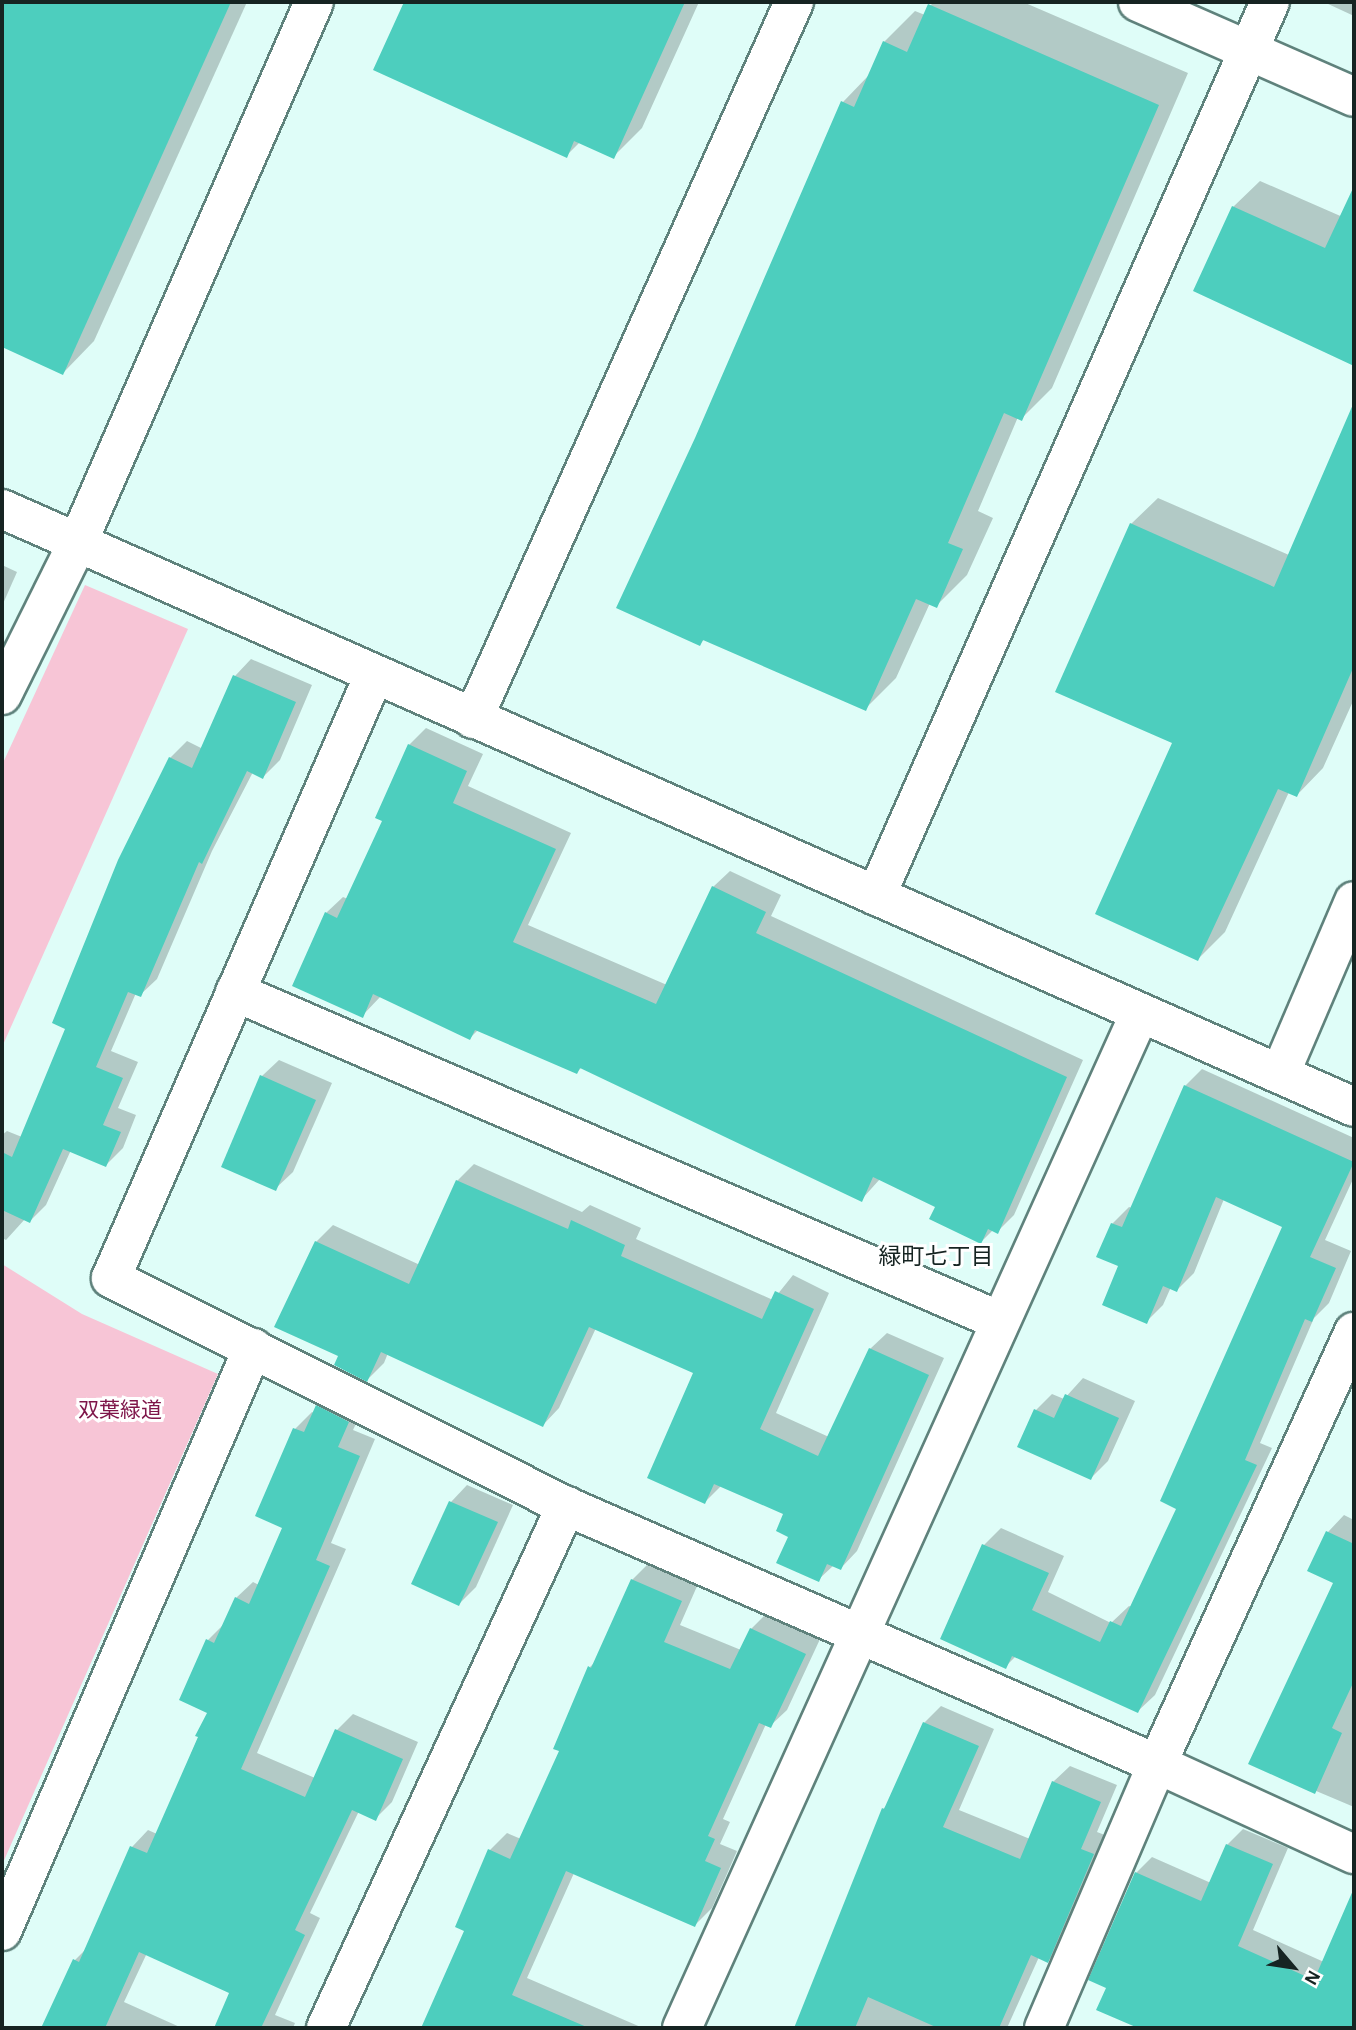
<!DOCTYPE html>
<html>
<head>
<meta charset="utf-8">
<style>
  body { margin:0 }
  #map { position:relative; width:1356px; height:2030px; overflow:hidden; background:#dffdf8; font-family:"Alegreya Sans","Noto Sans JP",sans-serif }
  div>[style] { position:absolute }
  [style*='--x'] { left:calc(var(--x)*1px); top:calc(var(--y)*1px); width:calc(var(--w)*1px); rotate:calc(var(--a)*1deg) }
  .green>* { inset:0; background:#f7c5d6 }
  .shadow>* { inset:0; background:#0003 }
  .building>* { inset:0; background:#4dcebe }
  .roads { filter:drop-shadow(2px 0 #5f827c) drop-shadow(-2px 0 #5f827c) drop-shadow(0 2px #5f827c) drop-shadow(0 -2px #5f827c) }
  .street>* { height:38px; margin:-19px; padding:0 19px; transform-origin:19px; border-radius:19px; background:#fff }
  span { translate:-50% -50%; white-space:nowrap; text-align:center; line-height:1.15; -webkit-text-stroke:6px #fff; paint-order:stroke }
  .park-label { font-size:21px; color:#7e1549 }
  .neighbourhood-label { font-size:23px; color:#162422 }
  .frame { position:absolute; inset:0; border:4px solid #162422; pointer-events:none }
  .north { position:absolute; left:1258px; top:1932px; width:70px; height:70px; -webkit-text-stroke:5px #fff; paint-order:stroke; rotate:119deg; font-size:19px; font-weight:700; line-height:28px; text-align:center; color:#162422 }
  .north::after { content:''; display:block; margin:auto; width:24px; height:32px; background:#162422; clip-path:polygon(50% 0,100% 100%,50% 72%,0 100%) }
</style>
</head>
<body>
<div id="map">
  <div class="green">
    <i style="clip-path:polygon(85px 585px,188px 629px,2px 1047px,2px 765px)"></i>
    <i style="clip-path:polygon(2px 1264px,82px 1314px,218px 1374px,2px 1865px)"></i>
  </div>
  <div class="shadow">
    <i style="clip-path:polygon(2px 2px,247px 2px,94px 341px,63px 373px,2px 345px)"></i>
    <i style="clip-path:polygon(406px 2px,699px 2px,642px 128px,613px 157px,580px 142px,566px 156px,376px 69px)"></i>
    <i style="clip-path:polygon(933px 2px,1023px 2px,1188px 73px,1052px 388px,1021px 419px,1018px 417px,978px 511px,993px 518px,967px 575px,936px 606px,930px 603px,896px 678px,865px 709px,705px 639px,699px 644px,697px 439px,843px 102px,869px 75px,884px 42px,915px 11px,925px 15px)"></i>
    <i style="clip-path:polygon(1327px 2px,1354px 2px,1354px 16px,1326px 3px)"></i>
    <i style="clip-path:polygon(1260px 181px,1345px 218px,1354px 209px,1354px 364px,1195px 291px,1233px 207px)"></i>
    <i style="clip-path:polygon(1354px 406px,1354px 699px,1323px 768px,1297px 795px,1289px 792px,1225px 932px,1198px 959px,1175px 742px,1131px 524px,1158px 498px,1289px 555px)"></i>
    <i style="clip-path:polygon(2px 565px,17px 572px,2px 606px)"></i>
    <i style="clip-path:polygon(251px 659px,312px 685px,280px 760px,263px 777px,253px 772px,212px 851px,157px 979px,140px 995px,136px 993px,111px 1051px,138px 1062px,118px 1108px,136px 1115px,123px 1148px,106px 1165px,71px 1150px,46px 1205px,30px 1221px,25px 1219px,6px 1240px,2px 1238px,2px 1135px,7px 1131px,22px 1137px,68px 1028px,170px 758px,187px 741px,203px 749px,235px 676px)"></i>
    <i style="clip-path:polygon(426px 728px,483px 754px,468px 786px,571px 833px,528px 925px,667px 985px,713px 887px,730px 871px,781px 895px,771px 916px,1083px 1060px,1014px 1215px,997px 1232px,993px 1230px,981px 1242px,938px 1206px,880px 1179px,862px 1199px,582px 1067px,577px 1072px,478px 1030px,470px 1038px,381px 996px,362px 1016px,326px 913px,343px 897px,348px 899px,384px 820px,409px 745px)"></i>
    <i style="clip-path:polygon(279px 1060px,332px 1083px,293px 1172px,276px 1188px,262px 1076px)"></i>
    <i style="clip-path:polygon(1202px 1069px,1354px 1138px,1354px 1177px,1325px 1240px,1351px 1251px,1329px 1303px,1314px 1318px,1260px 1443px,1272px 1448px,1155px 1695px,1138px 1711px,1016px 1656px,1006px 1666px,942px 1638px,984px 1545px,1001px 1528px,1064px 1556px,1048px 1592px,1111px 1623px,1129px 1606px,1132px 1607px,1179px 1508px,1284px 1227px,1224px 1199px,1194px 1273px,1177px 1290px,1171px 1287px,1163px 1305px,1146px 1322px,1121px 1265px,1112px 1224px,1129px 1207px,1132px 1208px,1185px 1086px)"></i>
    <i style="clip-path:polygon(474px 1164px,582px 1212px,590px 1205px,641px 1228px,636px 1239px,773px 1300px,793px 1275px,829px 1293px,776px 1413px,829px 1437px,870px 1349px,887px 1333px,944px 1358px,857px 1551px,841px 1568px,834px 1565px,818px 1580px,790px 1536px,786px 1513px,721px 1486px,705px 1502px,695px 1372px,596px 1328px,559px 1408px,543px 1425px,388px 1353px,384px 1363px,367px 1380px,341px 1355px,316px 1242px,333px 1225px,420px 1265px,457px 1181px)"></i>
    <i style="clip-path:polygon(1083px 1378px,1135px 1401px,1108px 1461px,1091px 1478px,1036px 1410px,1052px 1394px,1064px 1399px)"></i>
    <i style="clip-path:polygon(334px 1390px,365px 1405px,353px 1430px,375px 1439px,331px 1543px,346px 1549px,257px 1753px,315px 1778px,337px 1730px,353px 1714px,418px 1742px,392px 1802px,375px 1819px,359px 1811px,310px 1913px,320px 1918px,275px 2015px,295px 2023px,293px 2028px,216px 2028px,231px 1992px,147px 1953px,124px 2002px,182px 2028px,44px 2026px,75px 1960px,87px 1948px,132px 1847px,148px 1830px,157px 1834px,209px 1712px,208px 1640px,225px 1623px,236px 1598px,253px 1582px,259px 1585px,285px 1527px,258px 1516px,295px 1429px,312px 1412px,314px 1413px)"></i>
    <i style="clip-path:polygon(467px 1485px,513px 1505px,476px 1587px,459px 1604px,414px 1583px,451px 1502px)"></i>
    <i style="clip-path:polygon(1344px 1515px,1354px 1520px,1354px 1807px,1250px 1763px,1335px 1582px,1328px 1532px)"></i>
    <i style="clip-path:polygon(649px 1563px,698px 1584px,680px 1625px,741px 1650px,751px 1629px,768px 1612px,821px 1637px,787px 1710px,770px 1726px,766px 1724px,723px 1819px,730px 1822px,720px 1844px,737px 1851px,712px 1908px,695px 1925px,574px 1873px,527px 1978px,643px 2028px,424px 2027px,466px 1930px,490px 1850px,507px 1833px,521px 1839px,561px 1750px,590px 1667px,596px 1661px,632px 1580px)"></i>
    <i style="clip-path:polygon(941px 1706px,994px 1729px,959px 1810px,1030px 1839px,1053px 1782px,1070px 1766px,1117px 1785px,1097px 1832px,1110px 1837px,1065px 1944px,1048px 1961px,1039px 1957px,1007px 2028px,795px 2028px,883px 1809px,889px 1804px,924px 1723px)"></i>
    <i style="clip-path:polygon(1243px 1829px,1288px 1848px,1253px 1930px,1324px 1962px,1344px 1915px,1354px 1905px,1354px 2028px,1236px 2028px,1222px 2022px,1219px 2028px,1142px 2028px,1098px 2009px,1108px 1987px,1136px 1873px,1152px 1857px,1211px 1883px,1227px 1845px)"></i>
  </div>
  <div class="building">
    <i style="clip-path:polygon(2px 2px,231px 2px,63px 375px,2px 347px)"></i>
    <i style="clip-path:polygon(404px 2px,685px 2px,614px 159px,574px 141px,567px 158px,373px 70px)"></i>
    <i style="clip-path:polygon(928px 4px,1159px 105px,1022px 421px,1004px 413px,948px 543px,963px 549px,937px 608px,916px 599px,866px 711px,703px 640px,700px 646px,616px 608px,695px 438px,841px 101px,854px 107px,883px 41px,907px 52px)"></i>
    <i style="clip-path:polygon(1354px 186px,1354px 366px,1193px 291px,1232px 206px,1325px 248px)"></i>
    <i style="clip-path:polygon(1354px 402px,1354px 666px,1297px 797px,1278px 789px,1198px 961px,1095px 914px,1172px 743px,1055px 692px,1130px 523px,1274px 587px)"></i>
    <i style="clip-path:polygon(233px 675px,296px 702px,263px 779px,247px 771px,202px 864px,199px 862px,141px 997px,128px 992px,96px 1067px,123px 1078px,103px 1125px,121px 1132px,106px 1167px,63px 1149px,30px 1223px,2px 1210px,2px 1152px,12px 1157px,65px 1029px,52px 1023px,118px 860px,169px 757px,192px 768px)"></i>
    <i style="clip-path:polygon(408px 744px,467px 771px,453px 803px,556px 849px,513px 942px,656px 1004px,712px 886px,766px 912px,756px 933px,1067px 1077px,998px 1234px,988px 1229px,981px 1244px,929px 1219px,935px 1207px,873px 1177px,862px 1202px,580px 1068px,577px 1074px,475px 1030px,470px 1040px,373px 994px,363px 1018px,292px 986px,325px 912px,337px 918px,382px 821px,375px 818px)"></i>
    <i style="clip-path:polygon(260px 1075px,316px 1100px,276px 1191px,221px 1167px)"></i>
    <i style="clip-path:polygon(1184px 1085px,1354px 1162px,1310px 1257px,1336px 1268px,1312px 1322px,1305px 1319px,1245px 1460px,1257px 1465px,1138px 1713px,1012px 1656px,1006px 1669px,940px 1639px,982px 1544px,1049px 1573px,1032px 1610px,1100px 1642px,1110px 1621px,1121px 1626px,1176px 1509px,1160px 1501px,1282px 1227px,1216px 1197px,1177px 1292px,1163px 1286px,1147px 1324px,1102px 1305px,1118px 1266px,1096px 1257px,1111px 1223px,1122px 1227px)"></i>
    <i style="clip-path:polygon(456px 1180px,568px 1229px,571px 1220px,625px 1245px,621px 1256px,762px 1319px,775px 1291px,814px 1309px,760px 1429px,818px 1456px,869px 1348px,929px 1375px,841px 1570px,827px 1564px,819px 1582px,776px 1563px,788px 1537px,776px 1531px,783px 1514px,714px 1484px,705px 1504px,647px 1478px,693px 1373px,589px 1327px,543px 1427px,381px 1352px,367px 1382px,334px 1365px,338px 1356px,274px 1327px,315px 1241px,409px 1284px)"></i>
    <i style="clip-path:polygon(1065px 1394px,1119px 1418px,1091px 1480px,1017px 1447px,1034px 1409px,1054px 1418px)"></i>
    <i style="clip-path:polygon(316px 1405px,349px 1422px,338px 1447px,360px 1456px,316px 1560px,330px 1566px,241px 1769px,305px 1797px,335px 1729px,403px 1759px,376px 1821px,352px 1810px,295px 1930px,305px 1935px,261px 2028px,214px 2028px,229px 1993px,139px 1952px,105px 2028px,41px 2028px,73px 1959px,79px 1962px,130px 1846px,147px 1853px,198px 1737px,195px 1736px,207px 1713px,179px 1700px,206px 1639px,214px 1643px,235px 1597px,249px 1604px,282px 1528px,255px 1516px,293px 1428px,304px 1432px)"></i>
    <i style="clip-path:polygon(449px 1501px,498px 1522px,459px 1606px,411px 1584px)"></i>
    <i style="clip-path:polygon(1326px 1531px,1352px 1543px,1354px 1537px,1354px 1681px,1332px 1728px,1342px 1733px,1315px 1794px,1248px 1764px,1333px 1583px,1307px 1571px)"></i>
    <i style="clip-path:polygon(631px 1579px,682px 1601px,664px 1642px,730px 1669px,750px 1628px,806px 1654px,771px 1728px,759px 1723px,708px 1836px,715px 1839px,705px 1861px,721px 1868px,695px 1927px,566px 1871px,512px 1995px,589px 2028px,421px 2028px,464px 1931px,455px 1927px,488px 1849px,510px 1859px,559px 1751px,553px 1749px,588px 1666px,591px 1668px)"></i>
    <i style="clip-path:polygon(923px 1722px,979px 1746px,943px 1827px,1020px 1859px,1052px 1781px,1101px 1802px,1081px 1849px,1094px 1854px,1048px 1963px,1031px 1955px,999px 2028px,938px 2028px,868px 1997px,855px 2028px,794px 2028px,882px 1808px,884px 1809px)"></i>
    <i style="clip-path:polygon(1226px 1844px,1273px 1864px,1238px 1946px,1314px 1980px,1354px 1888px,1354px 2028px,1138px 2028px,1096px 2010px,1106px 1988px,1088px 1980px,1135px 1872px,1201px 1901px)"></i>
  </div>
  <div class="roads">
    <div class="street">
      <i style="--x:1138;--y:2;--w:236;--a:23.7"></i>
      <i style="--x:2;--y:509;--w:1478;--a:23.86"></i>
      <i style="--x:374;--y:675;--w:658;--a:113.56"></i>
      <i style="--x:111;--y:1278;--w:509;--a:26.62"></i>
      <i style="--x:566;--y:1506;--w:645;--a:23.58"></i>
      <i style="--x:1157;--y:1764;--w:217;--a:24.6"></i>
      <i style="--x:2;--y:695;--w:171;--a:-63.6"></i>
      <i style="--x:78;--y:542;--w:589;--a:-66.39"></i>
      <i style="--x:473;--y:719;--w:786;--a:-65.88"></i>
      <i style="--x:876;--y:896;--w:977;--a:-66.22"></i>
      <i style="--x:235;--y:992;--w:833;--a:23.27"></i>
      <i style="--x:1280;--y:1074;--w:188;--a:-66.8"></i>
      <i style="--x:2;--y:1931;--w:635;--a:-66.71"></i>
      <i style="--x:326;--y:2028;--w:575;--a:-65.31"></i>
      <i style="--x:682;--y:2028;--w:1114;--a:-65.71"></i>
      <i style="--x:1044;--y:2028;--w:287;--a:-66.8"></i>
      <i style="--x:1157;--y:1764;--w:475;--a:-65.5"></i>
    </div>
  </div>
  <div class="park-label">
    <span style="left:120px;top:1411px">双葉緑道</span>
  </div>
  <div class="neighbourhood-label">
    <span style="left:936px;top:1258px">緑町七丁目</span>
  </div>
  <div class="frame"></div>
  <div class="north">N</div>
</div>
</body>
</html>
